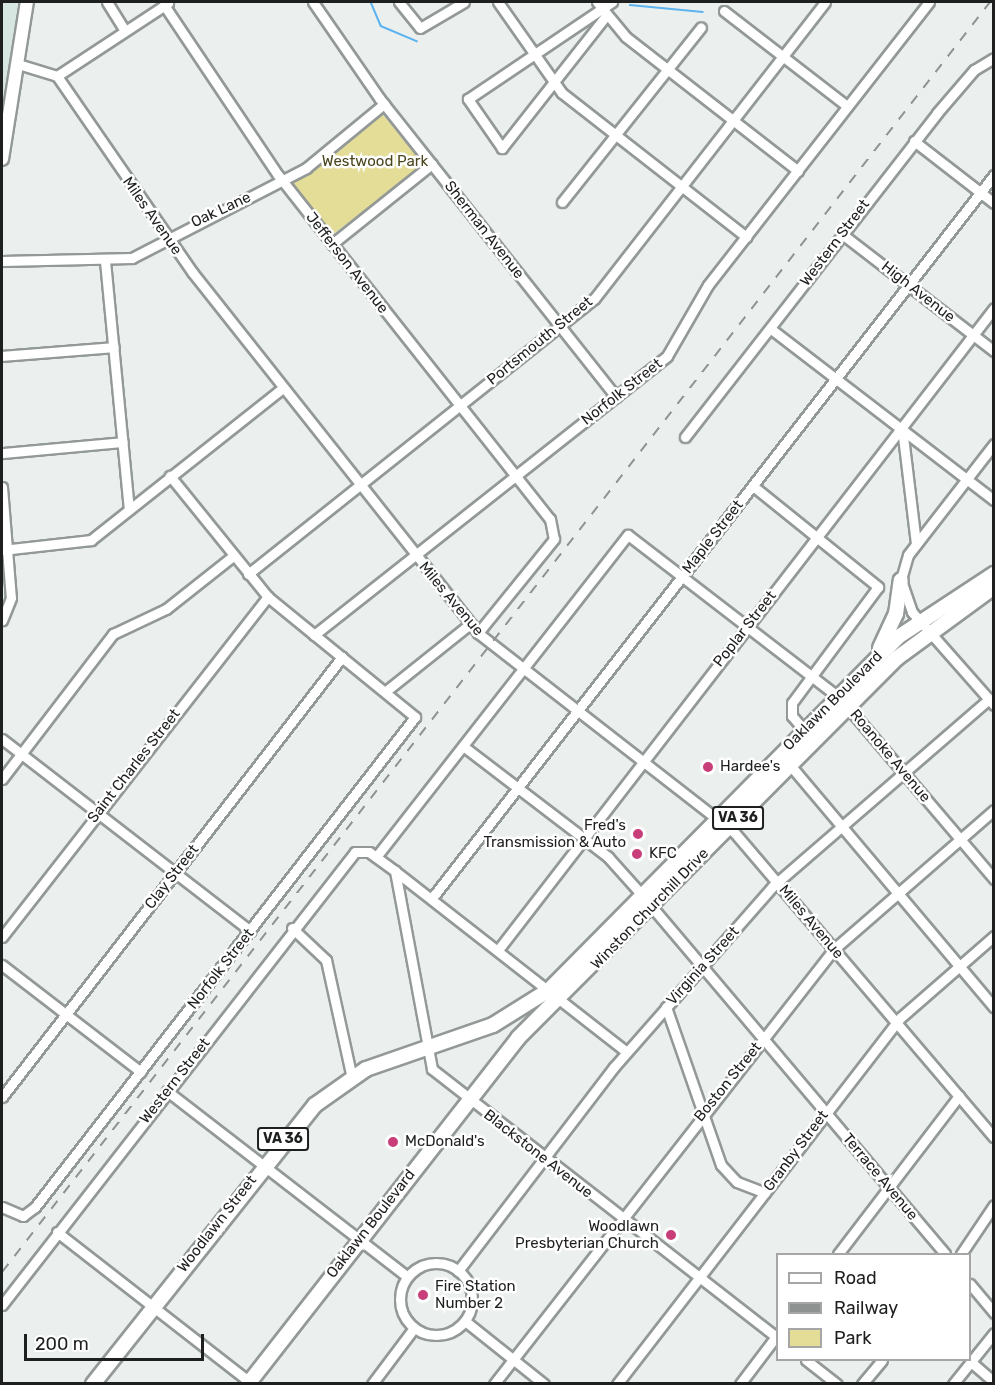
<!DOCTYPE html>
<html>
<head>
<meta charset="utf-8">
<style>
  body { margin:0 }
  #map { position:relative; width:995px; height:1385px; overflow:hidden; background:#ebf0ee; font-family:Rubik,sans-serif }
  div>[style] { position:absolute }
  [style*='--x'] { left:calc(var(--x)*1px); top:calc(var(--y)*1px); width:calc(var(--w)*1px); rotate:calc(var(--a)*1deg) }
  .built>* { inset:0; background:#d7e6e0 }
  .green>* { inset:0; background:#e4dd97 }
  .stream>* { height:1.5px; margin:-0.75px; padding:0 0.75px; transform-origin:0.75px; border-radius:0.75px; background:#5cb3ef }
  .roads { filter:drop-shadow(2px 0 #939997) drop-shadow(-2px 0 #939997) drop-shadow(0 2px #939997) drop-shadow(0 -2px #939997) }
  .minor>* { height:9px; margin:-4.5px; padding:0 4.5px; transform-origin:4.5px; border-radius:4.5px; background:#fff }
  .minor>.ring { margin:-4.5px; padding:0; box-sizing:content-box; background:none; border:9px solid #fff; border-radius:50% }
  .major>* { height:12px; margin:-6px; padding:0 6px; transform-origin:6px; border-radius:6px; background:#fff }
  .highway>* { height:14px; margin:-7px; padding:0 7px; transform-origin:7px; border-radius:7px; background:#fff }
  .rail>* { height:1.5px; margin-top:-0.75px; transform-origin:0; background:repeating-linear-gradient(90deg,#8e9290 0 10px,transparent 0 20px) }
  .dots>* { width:16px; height:16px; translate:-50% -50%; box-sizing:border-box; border:3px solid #fff; border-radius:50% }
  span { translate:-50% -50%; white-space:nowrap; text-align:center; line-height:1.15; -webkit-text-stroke:5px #fff; paint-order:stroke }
  .shield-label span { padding:2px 4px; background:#fff; border:2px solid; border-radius:4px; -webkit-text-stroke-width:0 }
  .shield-label { font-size:14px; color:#1e201f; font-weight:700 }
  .park-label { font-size:15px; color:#4b461d }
  .street-label { font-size:15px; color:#1e201f }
  .poi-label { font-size:15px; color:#1e201f }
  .left { translate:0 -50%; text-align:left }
  .right { translate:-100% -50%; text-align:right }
  .frame { position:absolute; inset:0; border:3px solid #1e201f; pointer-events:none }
  .legend { position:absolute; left:776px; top:1253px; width:195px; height:108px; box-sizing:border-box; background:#fff; border:2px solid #a5a6a5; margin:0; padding:8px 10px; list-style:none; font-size:18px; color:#1e201f }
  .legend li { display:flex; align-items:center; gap:12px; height:30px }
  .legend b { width:30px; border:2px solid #a5a6a5 }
  .scale { position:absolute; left:24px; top:1334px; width:180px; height:27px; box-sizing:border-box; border:3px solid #1e201f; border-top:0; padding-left:8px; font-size:18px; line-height:21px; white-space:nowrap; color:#1e201f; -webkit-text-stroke:4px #fff; paint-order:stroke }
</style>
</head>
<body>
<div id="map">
  <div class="built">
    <i style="clip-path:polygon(2px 2px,18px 2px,2px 119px)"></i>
  </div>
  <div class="green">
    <i style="clip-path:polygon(380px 111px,424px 165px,332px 235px,291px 181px,338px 152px)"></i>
  </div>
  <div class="stream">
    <i style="--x:371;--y:2;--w:26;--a:67"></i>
    <i style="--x:381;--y:26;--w:39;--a:23"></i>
    <i style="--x:630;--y:5;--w:73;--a:5.5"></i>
  </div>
  <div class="roads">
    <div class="minor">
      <i style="--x:107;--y:2;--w:34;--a:58"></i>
      <i style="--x:313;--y:2;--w:118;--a:55.4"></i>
      <i style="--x:380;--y:99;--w:380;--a:51.6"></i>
      <i style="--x:399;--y:2;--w:33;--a:51"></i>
      <i style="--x:420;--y:28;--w:51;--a:-30.6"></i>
      <i style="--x:498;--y:2;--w:111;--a:54.9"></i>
      <i style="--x:562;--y:93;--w:234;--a:38"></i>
      <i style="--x:597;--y:2;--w:45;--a:50.4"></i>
      <i style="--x:626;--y:37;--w:218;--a:37.9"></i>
      <i style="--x:164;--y:5;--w:205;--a:56.2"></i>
      <i style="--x:278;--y:175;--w:439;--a:51.7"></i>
      <i style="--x:550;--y:519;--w:20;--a:79"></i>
      <i style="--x:554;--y:539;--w:121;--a:129"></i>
      <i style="--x:724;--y:11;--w:155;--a:37.7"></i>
      <i style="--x:605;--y:17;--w:167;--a:128.2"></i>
      <i style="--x:502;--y:148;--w:60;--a:-124.8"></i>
      <i style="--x:468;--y:99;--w:174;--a:-34"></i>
      <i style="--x:18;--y:64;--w:41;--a:17.1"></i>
      <i style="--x:57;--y:76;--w:239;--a:55.4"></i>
      <i style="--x:193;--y:273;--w:459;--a:51.6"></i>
      <i style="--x:478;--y:633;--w:324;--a:37.9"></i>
      <i style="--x:734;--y:832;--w:401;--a:49.6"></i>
      <i style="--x:57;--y:76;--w:133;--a:-33.3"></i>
      <i style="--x:914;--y:141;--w:101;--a:37.8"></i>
      <i style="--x:562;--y:202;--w:223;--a:-51.5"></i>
      <i style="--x:842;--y:234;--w:192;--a:37.6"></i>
      <i style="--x:332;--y:244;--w:128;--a:-38.7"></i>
      <i style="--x:2;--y:261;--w:130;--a:-1.3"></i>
      <i style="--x:132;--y:258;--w:196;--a:-27.3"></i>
      <i style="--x:306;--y:168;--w:101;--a:-39.4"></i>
      <i style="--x:105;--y:261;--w:249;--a:84.5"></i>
      <i style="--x:771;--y:329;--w:281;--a:37.5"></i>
      <i style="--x:2;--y:356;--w:112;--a:-4.6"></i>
      <i style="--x:902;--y:428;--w:117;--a:83.1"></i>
      <i style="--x:685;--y:437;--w:410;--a:-52.1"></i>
      <i style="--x:937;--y:113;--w:57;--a:-49.3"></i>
      <i style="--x:974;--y:70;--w:23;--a:-31"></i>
      <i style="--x:994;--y:444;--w:140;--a:127.8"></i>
      <i style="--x:908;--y:555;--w:26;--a:106"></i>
      <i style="--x:901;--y:580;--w:34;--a:71"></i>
      <i style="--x:912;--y:612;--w:124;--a:48.6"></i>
      <i style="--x:2;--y:453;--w:121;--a:-5.2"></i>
      <i style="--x:753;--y:486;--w:161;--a:38.9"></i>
      <i style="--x:878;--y:587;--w:144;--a:126.6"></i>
      <i style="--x:792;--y:703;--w:13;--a:90"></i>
      <i style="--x:792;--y:716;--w:18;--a:49"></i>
      <i style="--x:2;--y:487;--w:111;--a:85.4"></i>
      <i style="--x:11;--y:598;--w:24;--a:112"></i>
      <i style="--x:2;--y:550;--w:90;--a:-6.4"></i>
      <i style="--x:91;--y:540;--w:245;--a:-38.4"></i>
      <i style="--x:248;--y:574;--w:442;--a:-38.5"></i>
      <i style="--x:594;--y:299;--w:376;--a:-52.1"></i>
      <i style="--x:314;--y:635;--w:450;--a:-38.3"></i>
      <i style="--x:667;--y:356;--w:82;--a:-60"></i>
      <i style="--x:708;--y:285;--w:359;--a:-52"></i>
      <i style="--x:386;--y:691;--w:107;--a:-38.6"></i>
      <i style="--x:2;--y:739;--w:314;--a:37.7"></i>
      <i style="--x:463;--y:746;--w:183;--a:37.4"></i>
      <i style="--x:608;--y:857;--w:52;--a:48.1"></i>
      <i style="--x:790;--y:765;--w:317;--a:49.9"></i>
      <i style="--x:2;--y:779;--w:183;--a:-52.6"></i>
      <i style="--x:113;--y:634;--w:59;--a:-25.3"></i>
      <i style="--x:166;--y:609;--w:85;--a:-38.3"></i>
      <i style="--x:376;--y:857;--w:409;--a:-52"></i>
      <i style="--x:628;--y:535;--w:267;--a:37.6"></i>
      <i style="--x:840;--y:698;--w:238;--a:49.6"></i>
      <i style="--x:395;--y:871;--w:201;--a:79.4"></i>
      <i style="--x:432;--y:1069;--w:438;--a:37.9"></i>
      <i style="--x:432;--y:898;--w:916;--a:-52.14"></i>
      <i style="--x:652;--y:907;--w:454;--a:49.8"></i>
      <i style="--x:292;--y:928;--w:47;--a:43.3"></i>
      <i style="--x:326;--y:960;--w:121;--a:77.6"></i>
      <i style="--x:2;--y:937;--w:432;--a:-52"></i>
      <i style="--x:498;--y:950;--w:811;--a:-52.31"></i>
      <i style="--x:2;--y:965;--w:175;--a:37.6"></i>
      <i style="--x:666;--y:1007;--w:167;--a:70.8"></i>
      <i style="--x:721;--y:1165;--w:23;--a:47"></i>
      <i style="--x:737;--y:1182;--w:30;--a:21"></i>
      <i style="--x:167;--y:1091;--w:302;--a:37.7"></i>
      <i style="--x:2;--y:1097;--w:556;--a:-52.31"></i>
      <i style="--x:2;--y:1207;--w:23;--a:23"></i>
      <i style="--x:23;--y:1216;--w:15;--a:-37"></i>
      <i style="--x:35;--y:1207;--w:620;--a:-52.21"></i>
      <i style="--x:415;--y:717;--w:190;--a:-140.8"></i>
      <i style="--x:268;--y:597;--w:156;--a:-129"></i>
      <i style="--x:57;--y:1232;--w:247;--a:37.9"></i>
      <i style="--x:838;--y:1254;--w:199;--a:-52.6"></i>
      <i style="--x:961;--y:1254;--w:59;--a:-56"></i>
      <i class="ring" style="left:400px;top:1263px;width:63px;height:63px"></i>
      <i style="--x:458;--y:1271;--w:257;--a:-52.6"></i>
      <i style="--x:614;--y:1067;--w:241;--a:-48.7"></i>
      <i style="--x:773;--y:886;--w:286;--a:-40.9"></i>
      <i style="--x:970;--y:1284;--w:38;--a:50"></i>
      <i style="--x:2;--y:1305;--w:574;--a:-52.07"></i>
      <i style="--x:355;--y:852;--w:14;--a:0"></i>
      <i style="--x:369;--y:852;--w:32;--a:36"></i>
      <i style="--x:395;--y:871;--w:294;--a:38"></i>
      <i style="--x:465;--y:1321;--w:101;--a:38.6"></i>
      <i style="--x:806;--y:1360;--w:39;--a:38"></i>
      <i style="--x:971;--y:1362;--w:30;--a:41"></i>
      <i style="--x:372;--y:1384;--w:70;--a:-53.1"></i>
      <i style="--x:494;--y:1384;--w:552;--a:-51.99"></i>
      <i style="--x:834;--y:949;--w:212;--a:-41"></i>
      <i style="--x:617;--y:1384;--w:463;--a:-52.3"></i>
      <i style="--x:900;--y:1018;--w:125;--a:-41.1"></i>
      <i style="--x:740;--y:1384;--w:63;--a:-52.8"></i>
      <i style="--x:862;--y:1384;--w:31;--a:-50"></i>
      <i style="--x:953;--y:1384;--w:65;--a:-51.2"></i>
    </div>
    <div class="major">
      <i style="--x:2;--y:159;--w:159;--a:-81"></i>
    </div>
    <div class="highway">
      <i style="--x:880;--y:648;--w:38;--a:-65"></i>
      <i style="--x:896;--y:614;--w:34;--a:-82"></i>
      <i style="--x:93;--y:1384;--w:357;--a:-51.5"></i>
      <i style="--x:315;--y:1105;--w:62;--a:-35.2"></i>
      <i style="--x:366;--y:1069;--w:134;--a:-19.1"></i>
      <i style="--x:493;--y:1025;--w:66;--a:-32"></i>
      <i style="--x:549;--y:990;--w:496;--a:-45.3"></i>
      <i style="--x:898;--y:637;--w:115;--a:-33.3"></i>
      <i style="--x:248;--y:1384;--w:439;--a:-52"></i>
      <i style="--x:518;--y:1038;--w:537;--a:-45.08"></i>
      <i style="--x:897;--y:658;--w:120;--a:-36.2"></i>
    </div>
  </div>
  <div class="rail">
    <i style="--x:2;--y:1272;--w:1609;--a:-52.12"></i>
  </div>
  <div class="dots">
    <i style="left:708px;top:767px;background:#c83e78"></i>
    <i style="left:638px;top:834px;background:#c83e78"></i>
    <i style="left:637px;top:854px;background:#c83e78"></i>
    <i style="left:393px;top:1142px;background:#c83e78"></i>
    <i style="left:671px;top:1235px;background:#c83e78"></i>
    <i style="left:423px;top:1295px;background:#c83e78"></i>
  </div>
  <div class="shield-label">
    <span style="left:738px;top:818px">VA 36</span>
    <span style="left:283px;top:1139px">VA 36</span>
  </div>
  <div class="park-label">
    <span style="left:375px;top:162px">Westwood Park</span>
  </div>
  <div class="street-label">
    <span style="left:221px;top:210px;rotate:-25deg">Oak Lane</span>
    <span style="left:152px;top:216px;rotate:55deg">Miles Avenue</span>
    <span style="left:484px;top:230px;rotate:52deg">Sherman Avenue</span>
    <span style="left:835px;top:243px;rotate:-53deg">Western Street</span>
    <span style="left:347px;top:263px;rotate:52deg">Jefferson Avenue</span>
    <span style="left:918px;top:292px;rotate:38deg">High Avenue</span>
    <span style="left:540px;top:341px;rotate:-39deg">Portsmouth Street</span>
    <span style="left:622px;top:392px;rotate:-38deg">Norfolk Street</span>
    <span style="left:713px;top:537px;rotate:-52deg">Maple Street</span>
    <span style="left:451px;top:599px;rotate:50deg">Miles Avenue</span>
    <span style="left:745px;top:629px;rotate:-52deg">Poplar Street</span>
    <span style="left:833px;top:701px;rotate:-45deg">Oaklawn Boulevard</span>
    <span style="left:890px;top:756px;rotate:50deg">Roanoke Avenue</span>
    <span style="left:134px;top:766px;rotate:-52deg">Saint Charles Street</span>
    <span style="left:172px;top:877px;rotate:-52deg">Clay Street</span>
    <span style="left:650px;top:909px;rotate:-46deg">Winston Churchill Drive</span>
    <span style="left:811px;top:922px;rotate:50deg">Miles Avenue</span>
    <span style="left:703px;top:966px;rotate:-48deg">Virginia Street</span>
    <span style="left:221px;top:969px;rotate:-52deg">Norfolk Street</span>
    <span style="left:175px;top:1081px;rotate:-52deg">Western Street</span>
    <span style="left:728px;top:1082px;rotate:-51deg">Boston Street</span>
    <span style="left:796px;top:1151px;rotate:-53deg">Granby Street</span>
    <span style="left:538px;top:1154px;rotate:38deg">Blackstone Avenue</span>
    <span style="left:880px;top:1177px;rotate:50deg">Terrace Avenue</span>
    <span style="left:217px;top:1224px;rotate:-52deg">Woodlawn Street</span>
    <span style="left:371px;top:1224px;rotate:-52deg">Oaklawn Boulevard</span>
  </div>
  <div class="poi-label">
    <span class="left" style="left:720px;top:767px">Hardee's</span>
    <span class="right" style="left:626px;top:834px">Fred's<br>Transmission &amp; Auto</span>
    <span class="left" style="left:649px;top:854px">KFC</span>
    <span class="left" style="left:405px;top:1142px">McDonald's</span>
    <span class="right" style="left:659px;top:1235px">Woodlawn<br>Presbyterian Church</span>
    <span class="left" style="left:435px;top:1295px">Fire Station<br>Number 2</span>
  </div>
  <div class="frame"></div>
  <ul class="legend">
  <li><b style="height:8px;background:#fff"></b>Road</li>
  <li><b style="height:8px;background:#8e9290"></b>Railway</li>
  <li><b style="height:16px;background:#e4dd97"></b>Park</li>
  </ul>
  <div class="scale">200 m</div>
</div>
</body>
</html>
